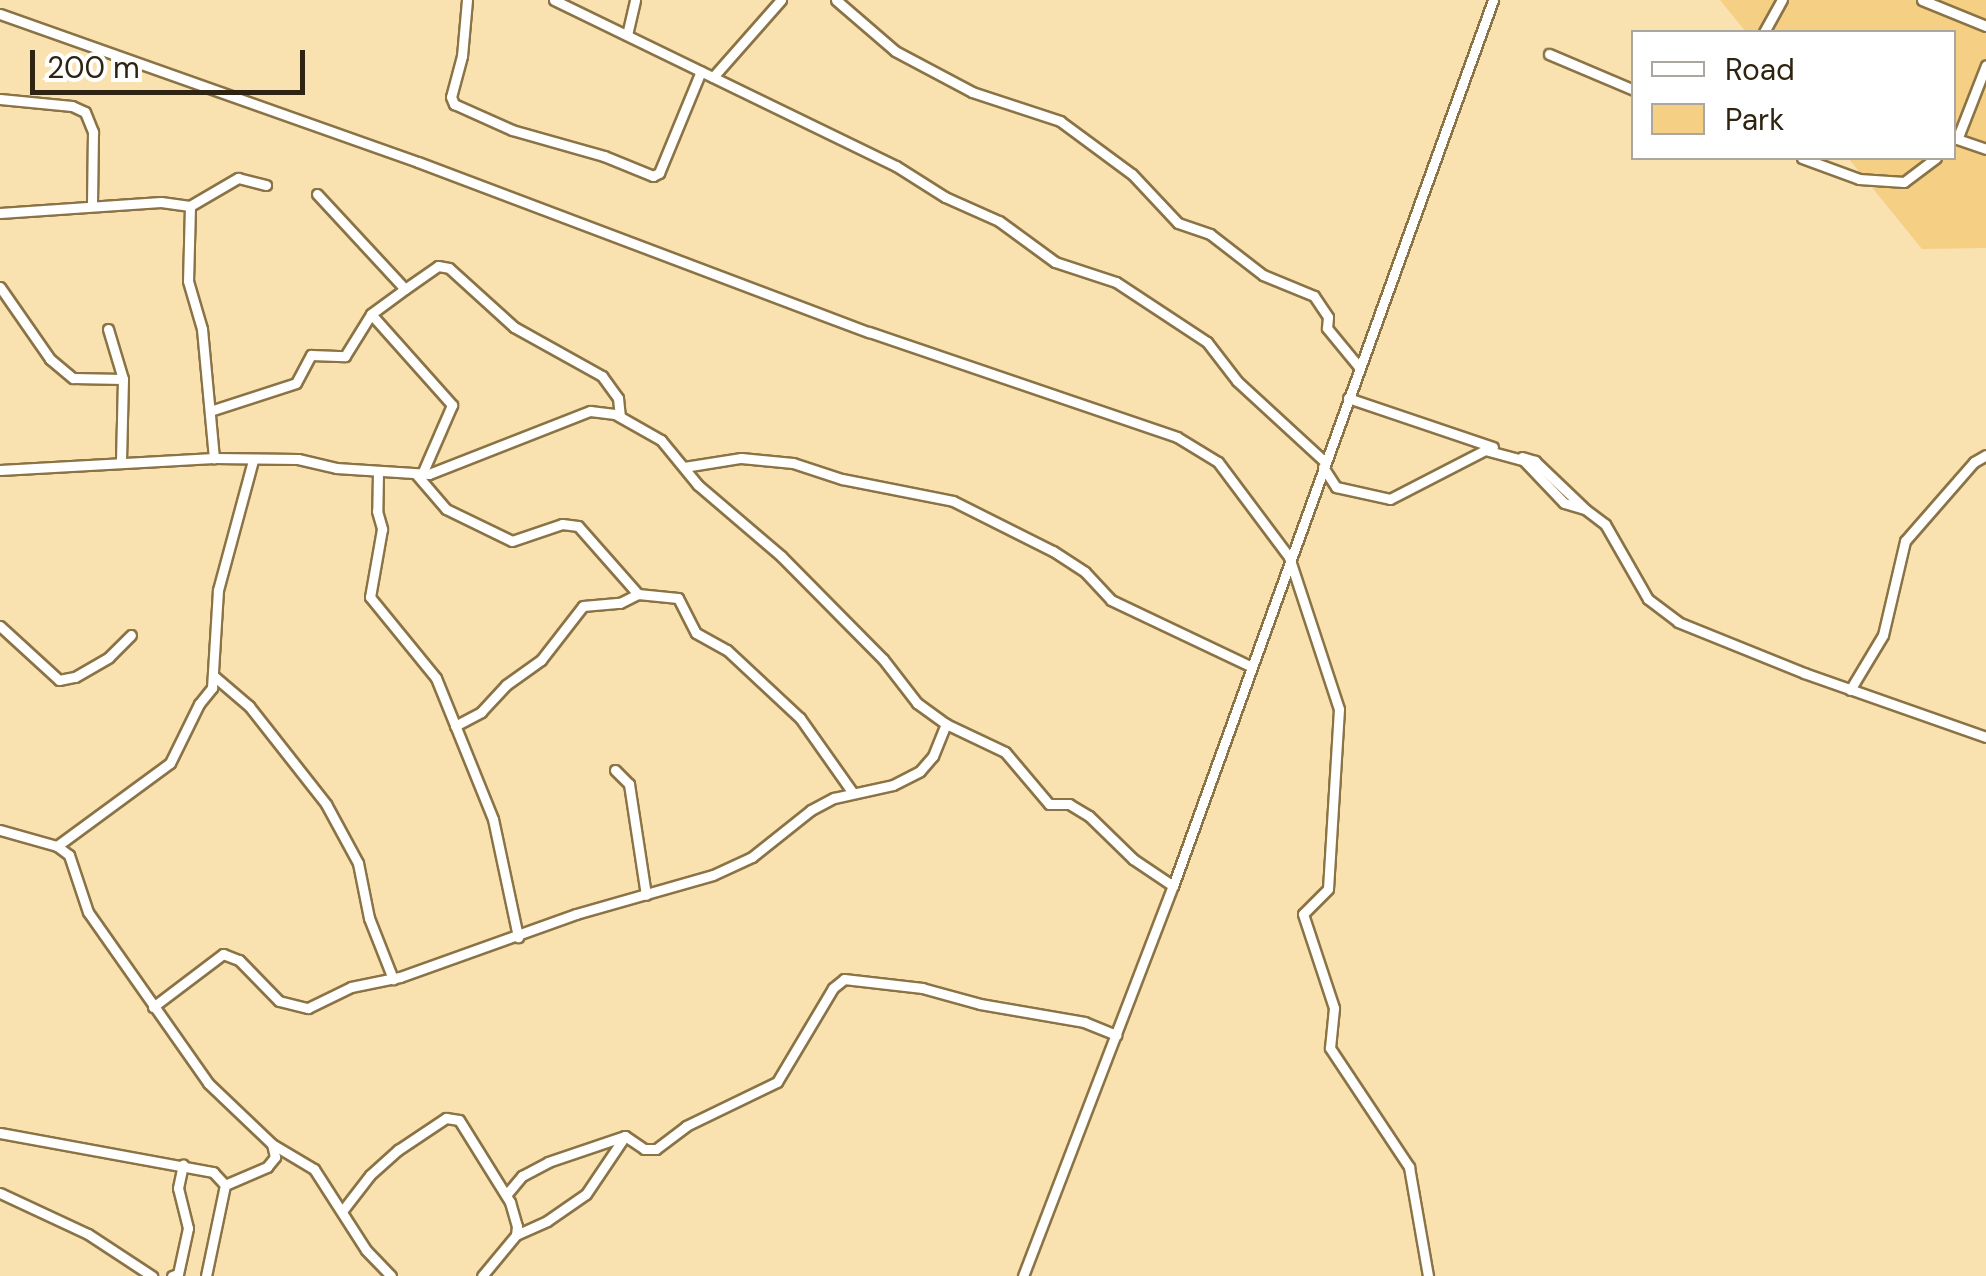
<!DOCTYPE html>
<html>
<head>
<meta charset="utf-8">
<style>
  body { margin:0 }
  #map { position:relative; width:1986px; height:1276px; overflow:hidden; background:#fae1b0; font-family:"DM Sans",sans-serif }
  div>[style] { position:absolute }
  [style*='--x'] { left:calc(var(--x)*1px); top:calc(var(--y)*1px); width:calc(var(--w)*1px); rotate:calc(var(--a)*1deg) }
  .green>* { inset:0; background:#f5cf84 }
  .roads { filter:drop-shadow(2px 0 #8a7345) drop-shadow(-2px 0 #8a7345) drop-shadow(0 2px #8a7345) drop-shadow(0 -2px #8a7345) }
  .minor>* { height:9px; margin:-4.5px; padding:0 4.5px; transform-origin:4.5px; border-radius:4.5px; background:#fff }
  span { translate:-50% -50%; white-space:nowrap; text-align:center; line-height:1.15; -webkit-text-stroke:10px #fff; paint-order:stroke }
  .legend { position:absolute; left:1631px; top:30px; width:325px; height:130px; box-sizing:border-box; background:#fff; border:2px solid #aba7a0; margin:0; padding:12px 18px; list-style:none; font-size:30px; color:#2e2411 }
  .legend li { display:flex; align-items:center; gap:20px; height:50px }
  .legend b { width:50px; border:2px solid #aba7a0 }
  .scale { position:absolute; left:30px; top:50px; width:275px; height:45px; box-sizing:border-box; border:5px solid #2e2411; border-top:0; padding-left:12px; font-size:30px; line-height:35px; white-space:nowrap; color:#2e2411; -webkit-text-stroke:8px #fff; paint-order:stroke }
</style>
</head>
<body>
<div id="map">
  <div class="green">
    <i style="clip-path:polygon(1720px 0,1986px 0,1986px 248px,1922px 249px,1848px 158px,1954px 158px,1954px 32px,1746px 32px)"></i>
  </div>
  <div class="roads">
    <div class="minor">
      <i style="--x:467;--y:0;--w:56;--a:95.1"></i>
      <i style="--x:462;--y:56;--w:42;--a:105"></i>
      <i style="--x:451;--y:97;--w:8;--a:67"></i>
      <i style="--x:454;--y:104;--w:64;--a:24.1"></i>
      <i style="--x:512;--y:130;--w:96;--a:15.8"></i>
      <i style="--x:604;--y:156;--w:53;--a:22.2"></i>
      <i style="--x:653;--y:176;--w:7;--a:-27"></i>
      <i style="--x:659;--y:173;--w:110;--a:-67.6"></i>
      <i style="--x:554;--y:0;--w:380;--a:25.9"></i>
      <i style="--x:896;--y:166;--w:58;--a:32.3"></i>
      <i style="--x:945;--y:197;--w:59;--a:24"></i>
      <i style="--x:999;--y:221;--w:69;--a:36.2"></i>
      <i style="--x:1055;--y:262;--w:64;--a:18.2"></i>
      <i style="--x:1116;--y:282;--w:109;--a:33.4"></i>
      <i style="--x:1207;--y:342;--w:49;--a:52.4"></i>
      <i style="--x:1237;--y:381;--w:120;--a:42.6"></i>
      <i style="--x:836;--y:0;--w:78;--a:40.8"></i>
      <i style="--x:895;--y:51;--w:87;--a:28"></i>
      <i style="--x:972;--y:92;--w:93;--a:18.2"></i>
      <i style="--x:1060;--y:121;--w:89;--a:36.4"></i>
      <i style="--x:1132;--y:174;--w:67;--a:46.8"></i>
      <i style="--x:1178;--y:223;--w:34;--a:19"></i>
      <i style="--x:1210;--y:234;--w:67;--a:37.7"></i>
      <i style="--x:1263;--y:275;--w:55;--a:22.4"></i>
      <i style="--x:1314;--y:296;--w:25;--a:56"></i>
      <i style="--x:1328;--y:317;--w:11;--a:95"></i>
      <i style="--x:1327;--y:328;--w:50;--a:50.6"></i>
      <i style="--x:1922;--y:0;--w:69;--a:22.1"></i>
      <i style="--x:0;--y:14;--w:443;--a:19.5"></i>
      <i style="--x:418;--y:162;--w:482;--a:20.7"></i>
      <i style="--x:869;--y:332;--w:325;--a:18.8"></i>
      <i style="--x:1177;--y:437;--w:48;--a:31.4"></i>
      <i style="--x:1218;--y:462;--w:119;--a:53.2"></i>
      <i style="--x:1289;--y:557;--w:160;--a:71.8"></i>
      <i style="--x:1339;--y:709;--w:180;--a:93.5"></i>
      <i style="--x:1328;--y:889;--w:35;--a:135"></i>
      <i style="--x:1303;--y:914;--w:99;--a:71.7"></i>
      <i style="--x:1334;--y:1008;--w:40;--a:95.7"></i>
      <i style="--x:1330;--y:1048;--w:143;--a:56.4"></i>
      <i style="--x:1409;--y:1167;--w:111;--a:80.1"></i>
      <i style="--x:1764;--y:32;--w:37;--a:-61"></i>
      <i style="--x:627;--y:35;--w:36;--a:-77"></i>
      <i style="--x:1549;--y:54;--w:92;--a:23"></i>
      <i style="--x:713;--y:77;--w:103;--a:-48.6"></i>
      <i style="--x:0;--y:99;--w:72;--a:5.6"></i>
      <i style="--x:72;--y:106;--w:14;--a:25"></i>
      <i style="--x:85;--y:112;--w:22;--a:68"></i>
      <i style="--x:93;--y:132;--w:73;--a:90.8"></i>
      <i style="--x:1958;--y:137;--w:77;--a:-68.7"></i>
      <i style="--x:1957;--y:139;--w:31;--a:19"></i>
      <i style="--x:1802;--y:158;--w:61;--a:20.2"></i>
      <i style="--x:1859;--y:179;--w:45;--a:3.8"></i>
      <i style="--x:1904;--y:182;--w:40;--a:-37"></i>
      <i style="--x:317;--y:194;--w:129;--a:47.2"></i>
      <i style="--x:405;--y:289;--w:40;--a:-34.9"></i>
      <i style="--x:438;--y:266;--w:11;--a:10"></i>
      <i style="--x:449;--y:268;--w:88;--a:42.2"></i>
      <i style="--x:514;--y:327;--w:101;--a:29.1"></i>
      <i style="--x:602;--y:376;--w:27;--a:54"></i>
      <i style="--x:618;--y:398;--w:18;--a:84"></i>
      <i style="--x:190;--y:206;--w:75;--a:91.5"></i>
      <i style="--x:188;--y:281;--w:50;--a:73.7"></i>
      <i style="--x:202;--y:329;--w:130;--a:84.7"></i>
      <i style="--x:0;--y:213;--w:161;--a:-3.9"></i>
      <i style="--x:161;--y:202;--w:29;--a:8"></i>
      <i style="--x:190;--y:206;--w:56;--a:-30.3"></i>
      <i style="--x:238;--y:178;--w:29;--a:14"></i>
      <i style="--x:0;--y:287;--w:88;--a:55.2"></i>
      <i style="--x:50;--y:359;--w:30;--a:40"></i>
      <i style="--x:73;--y:378;--w:50;--a:1.1"></i>
      <i style="--x:371;--y:314;--w:122;--a:48.3"></i>
      <i style="--x:452;--y:405;--w:75;--a:113.5"></i>
      <i style="--x:108;--y:329;--w:52;--a:73.3"></i>
      <i style="--x:123;--y:379;--w:82;--a:91.4"></i>
      <i style="--x:1348;--y:398;--w:153;--a:18.7"></i>
      <i style="--x:210;--y:411;--w:90;--a:-18"></i>
      <i style="--x:296;--y:383;--w:32;--a:-62"></i>
      <i style="--x:311;--y:355;--w:34;--a:2"></i>
      <i style="--x:345;--y:356;--w:49;--a:-58.2"></i>
      <i style="--x:371;--y:314;--w:42;--a:-36.3"></i>
      <i style="--x:1522;--y:457;--w:14;--a:17"></i>
      <i style="--x:1535;--y:461;--w:66;--a:43.8"></i>
      <i style="--x:684;--y:467;--w:58;--a:-9"></i>
      <i style="--x:741;--y:458;--w:52;--a:5.5"></i>
      <i style="--x:793;--y:463;--w:52;--a:18.1"></i>
      <i style="--x:842;--y:479;--w:113;--a:11.2"></i>
      <i style="--x:953;--y:501;--w:112;--a:26.6"></i>
      <i style="--x:1053;--y:551;--w:38;--a:33"></i>
      <i style="--x:1085;--y:572;--w:38;--a:47"></i>
      <i style="--x:1111;--y:600;--w:154;--a:25.4"></i>
      <i style="--x:1323;--y:467;--w:24;--a:57"></i>
      <i style="--x:1336;--y:487;--w:55;--a:12.5"></i>
      <i style="--x:1390;--y:499;--w:107;--a:-27.3"></i>
      <i style="--x:1485;--y:450;--w:39;--a:15"></i>
      <i style="--x:1523;--y:460;--w:59;--a:46.4"></i>
      <i style="--x:1564;--y:503;--w:22;--a:16"></i>
      <i style="--x:1585;--y:509;--w:25;--a:37"></i>
      <i style="--x:1605;--y:524;--w:86;--a:60.2"></i>
      <i style="--x:1648;--y:599;--w:38;--a:37"></i>
      <i style="--x:1678;--y:622;--w:136;--a:22"></i>
      <i style="--x:1804;--y:673;--w:193;--a:19.4"></i>
      <i style="--x:0;--y:470;--w:214;--a:-3.2"></i>
      <i style="--x:214;--y:458;--w:84;--a:0.7"></i>
      <i style="--x:298;--y:459;--w:39;--a:13"></i>
      <i style="--x:336;--y:468;--w:93;--a:3.7"></i>
      <i style="--x:429;--y:474;--w:173;--a:-21.4"></i>
      <i style="--x:590;--y:411;--w:25;--a:7"></i>
      <i style="--x:615;--y:414;--w:53;--a:29.5"></i>
      <i style="--x:661;--y:440;--w:58;--a:50.6"></i>
      <i style="--x:698;--y:485;--w:109;--a:40.5"></i>
      <i style="--x:781;--y:556;--w:145;--a:45.3"></i>
      <i style="--x:883;--y:659;--w:56;--a:52.3"></i>
      <i style="--x:917;--y:703;--w:36;--a:36"></i>
      <i style="--x:946;--y:724;--w:65;--a:25.4"></i>
      <i style="--x:1005;--y:752;--w:68;--a:49.8"></i>
      <i style="--x:1049;--y:804;--w:20;--a:0"></i>
      <i style="--x:1069;--y:804;--w:23;--a:31"></i>
      <i style="--x:1089;--y:816;--w:62;--a:44.3"></i>
      <i style="--x:1133;--y:859;--w:48;--a:34"></i>
      <i style="--x:378;--y:472;--w:39;--a:91"></i>
      <i style="--x:377;--y:511;--w:19;--a:74"></i>
      <i style="--x:382;--y:529;--w:69;--a:100"></i>
      <i style="--x:370;--y:597;--w:104;--a:50.8"></i>
      <i style="--x:436;--y:678;--w:152;--a:68"></i>
      <i style="--x:493;--y:819;--w:121;--a:78"></i>
      <i style="--x:416;--y:474;--w:46;--a:49.4"></i>
      <i style="--x:446;--y:509;--w:73;--a:25.9"></i>
      <i style="--x:512;--y:541;--w:53;--a:-18.8"></i>
      <i style="--x:562;--y:524;--w:16;--a:7"></i>
      <i style="--x:578;--y:526;--w:91;--a:48.6"></i>
      <i style="--x:638;--y:594;--w:40;--a:5.7"></i>
      <i style="--x:678;--y:598;--w:39;--a:63"></i>
      <i style="--x:696;--y:633;--w:35;--a:29"></i>
      <i style="--x:727;--y:650;--w:100;--a:43"></i>
      <i style="--x:800;--y:718;--w:92;--a:54.8"></i>
      <i style="--x:0;--y:626;--w:80;--a:42.5"></i>
      <i style="--x:59;--y:680;--w:16;--a:-11"></i>
      <i style="--x:75;--y:677;--w:39;--a:-30"></i>
      <i style="--x:109;--y:657;--w:31;--a:-45"></i>
      <i style="--x:215;--y:677;--w:45;--a:40.5"></i>
      <i style="--x:249;--y:706;--w:125;--a:51.8"></i>
      <i style="--x:326;--y:804;--w:67;--a:61.5"></i>
      <i style="--x:358;--y:863;--w:56;--a:78.7"></i>
      <i style="--x:369;--y:918;--w:66;--a:68.5"></i>
      <i style="--x:1850;--y:690;--w:64;--a:-59"></i>
      <i style="--x:1883;--y:635;--w:97;--a:-76.8"></i>
      <i style="--x:1905;--y:541;--w:105;--a:-48.9"></i>
      <i style="--x:1974;--y:462;--w:14;--a:-30"></i>
      <i style="--x:455;--y:726;--w:30;--a:-28"></i>
      <i style="--x:481;--y:712;--w:37;--a:-47"></i>
      <i style="--x:506;--y:685;--w:43;--a:-35.5"></i>
      <i style="--x:541;--y:660;--w:68;--a:-52.1"></i>
      <i style="--x:583;--y:606;--w:37;--a:-5"></i>
      <i style="--x:620;--y:603;--w:20;--a:-27"></i>
      <i style="--x:615;--y:770;--w:20;--a:45"></i>
      <i style="--x:629;--y:784;--w:112;--a:81.3"></i>
      <i style="--x:0;--y:830;--w:59;--a:15.7"></i>
      <i style="--x:57;--y:846;--w:15;--a:37"></i>
      <i style="--x:69;--y:855;--w:60;--a:71.6"></i>
      <i style="--x:88;--y:912;--w:209;--a:54.9"></i>
      <i style="--x:208;--y:1083;--w:88;--a:43.6"></i>
      <i style="--x:272;--y:1144;--w:49;--a:30.8"></i>
      <i style="--x:314;--y:1169;--w:96;--a:57.3"></i>
      <i style="--x:366;--y:1250;--w:36;--a:46"></i>
      <i style="--x:57;--y:846;--w:140;--a:-36.3"></i>
      <i style="--x:170;--y:763;--w:66;--a:-63.8"></i>
      <i style="--x:199;--y:704;--w:21;--a:-51"></i>
      <i style="--x:212;--y:688;--w:98;--a:-86.5"></i>
      <i style="--x:218;--y:590;--w:135;--a:-74.9"></i>
      <i style="--x:153;--y:1007;--w:88;--a:-37.1"></i>
      <i style="--x:223;--y:954;--w:17;--a:21"></i>
      <i style="--x:239;--y:960;--w:57;--a:45.7"></i>
      <i style="--x:279;--y:1001;--w:30;--a:14"></i>
      <i style="--x:308;--y:1008;--w:48;--a:-26"></i>
      <i style="--x:351;--y:987;--w:50;--a:-11.5"></i>
      <i style="--x:400;--y:977;--w:187;--a:-19.7"></i>
      <i style="--x:576;--y:914;--w:142;--a:-15.9"></i>
      <i style="--x:713;--y:875;--w:43;--a:-24.8"></i>
      <i style="--x:752;--y:857;--w:75;--a:-38.5"></i>
      <i style="--x:811;--y:810;--w:26;--a:-28"></i>
      <i style="--x:834;--y:798;--w:60;--a:-12.4"></i>
      <i style="--x:893;--y:785;--w:30;--a:-27"></i>
      <i style="--x:920;--y:771;--w:20;--a:-49"></i>
      <i style="--x:933;--y:756;--w:35;--a:-68"></i>
      <i style="--x:0;--y:1133;--w:217;--a:10.4"></i>
      <i style="--x:213;--y:1172;--w:18;--a:47"></i>
      <i style="--x:225;--y:1185;--w:93;--a:101.8"></i>
      <i style="--x:625;--y:1136;--w:23;--a:34"></i>
      <i style="--x:644;--y:1149;--w:12;--a:0"></i>
      <i style="--x:656;--y:1149;--w:38;--a:-37"></i>
      <i style="--x:686;--y:1126;--w:101;--a:-25.8"></i>
      <i style="--x:777;--y:1082;--w:109;--a:-59.2"></i>
      <i style="--x:833;--y:988;--w:14;--a:-39"></i>
      <i style="--x:844;--y:979;--w:79;--a:6.6"></i>
      <i style="--x:922;--y:988;--w:60;--a:15.4"></i>
      <i style="--x:980;--y:1004;--w:106;--a:9.8"></i>
      <i style="--x:1084;--y:1022;--w:35;--a:22"></i>
      <i style="--x:225;--y:1185;--w:46;--a:-23.2"></i>
      <i style="--x:267;--y:1167;--w:13;--a:-51"></i>
      <i style="--x:275;--y:1157;--w:13;--a:-103"></i>
      <i style="--x:0;--y:1193;--w:97;--a:25"></i>
      <i style="--x:88;--y:1234;--w:77;--a:33.3"></i>
      <i style="--x:506;--y:1195;--w:25;--a:-50"></i>
      <i style="--x:522;--y:1176;--w:30;--a:-28"></i>
      <i style="--x:548;--y:1162;--w:81;--a:-18.7"></i>
      <i style="--x:343;--y:1210;--w:44;--a:-52.4"></i>
      <i style="--x:370;--y:1175;--w:38;--a:-42"></i>
      <i style="--x:398;--y:1150;--w:58;--a:-33.7"></i>
      <i style="--x:446;--y:1118;--w:13;--a:9"></i>
      <i style="--x:459;--y:1120;--w:97;--a:58.1"></i>
      <i style="--x:510;--y:1202;--w:25;--a:74"></i>
      <i style="--x:517;--y:1226;--w:9;--a:96"></i>
      <i style="--x:516;--y:1235;--w:53;--a:129.7"></i>
      <i style="--x:516;--y:1235;--w:34;--a:-24"></i>
      <i style="--x:547;--y:1221;--w:47;--a:-34.7"></i>
      <i style="--x:586;--y:1194;--w:70;--a:-56.1"></i>
      <i style="--x:172;--y:1276;--w:6;--a:-18"></i>
      <i style="--x:178;--y:1274;--w:47;--a:-77.7"></i>
      <i style="--x:188;--y:1228;--w:41;--a:-104"></i>
      <i style="--x:178;--y:1188;--w:24;--a:-78"></i>
      <i style="--x:1023;--y:1276;--w:418;--a:-69"></i>
      <i style="--x:1173;--y:886;--w:942;--a:-70.14"></i>
    </div>
  </div>
  <ul class="legend">
  <li><b style="height:12px;background:#fff"></b>Road</li>
  <li><b style="height:28px;background:#f5cf84"></b>Park</li>
  </ul>
  <div class="scale">200 m</div>
</div>
</body>
</html>
